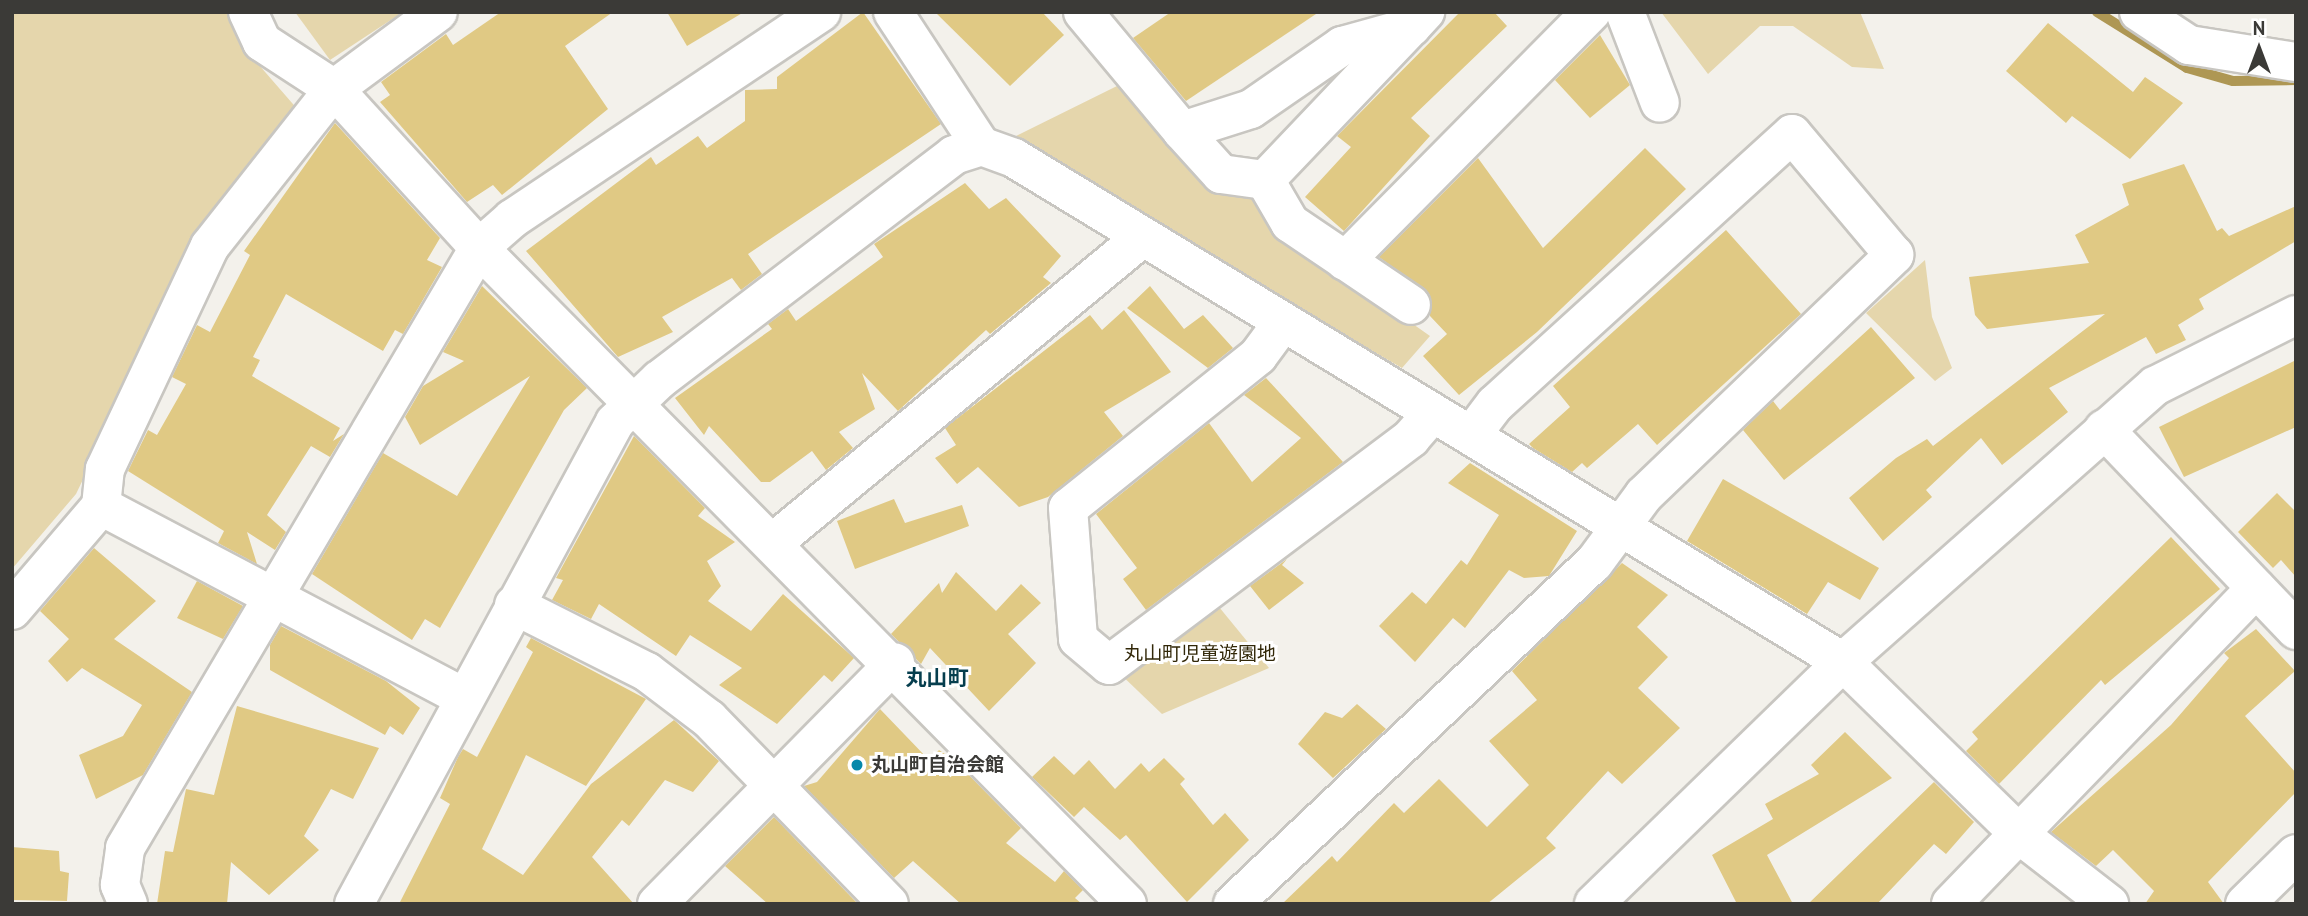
<!DOCTYPE html>
<html>
<head>
<meta charset="utf-8">
<style>
  body { margin:0 }
  #map { position:relative; width:2308px; height:916px; overflow:hidden; background:#f3f1eb; font-family:"PT Sans","Noto Sans JP",sans-serif }
  div>[style] { position:absolute }
  [style*='--x'] { left:calc(var(--x)*1px); top:calc(var(--y)*1px); width:calc(var(--w)*1px); rotate:calc(var(--a)*1deg) }
  .green>* { inset:0; background:#e5d6ac }
  .stream>* { height:10px; margin:-5px; padding:0 5px; transform-origin:5px; border-radius:5px; background:#ae9754 }
  .building>* { inset:0; background:#e0c984 }
  .roads { filter:drop-shadow(2px 0 #c8c6c1) drop-shadow(-2px 0 #c8c6c1) drop-shadow(0 2px #c8c6c1) drop-shadow(0 -2px #c8c6c1) }
  .minor>* { height:38px; margin:-19px; padding:0 19px; transform-origin:19px; border-radius:19px; background:#fff }
  .tertiary>* { height:38px; margin:-19px; padding:0 19px; transform-origin:19px; border-radius:19px; background:#fff }
  .dots>* { width:19px; height:19px; translate:-50% -50%; box-sizing:border-box; border:4px solid #fff; border-radius:50% }
  span { translate:-50% -50%; white-space:nowrap; text-align:center; line-height:1.15; -webkit-text-stroke:6px #fff; paint-order:stroke }
  .park-label { font-size:19px; color:#322809 }
  .poi-label { font-size:19px; color:#3b3a37; font-weight:700 }
  .left { translate:0 -50%; text-align:left }
  .neighbourhood-label { font-size:21px; color:#063e4e; font-weight:700 }
  .frame { position:absolute; inset:0; border:14px solid #3b3a37; pointer-events:none }
  .north { position:absolute; left:2224px; top:14px; width:70px; height:70px; -webkit-text-stroke:5px #fff; paint-order:stroke; rotate:0deg; font-size:19px; font-weight:700; line-height:28px; text-align:center; color:#3b3a37 }
  .north::after { content:''; display:block; margin:auto; width:24px; height:32px; background:#3b3a37; clip-path:polygon(50% 0,100% 100%,50% 72%,0 100%) }
</style>
</head>
<body>
<div id="map">
  <div class="green">
    <i style="clip-path:polygon(12px 12px,229px 12px,252px 57px,299px 111px,199px 238px,76px 494px,12px 569px)"></i>
    <i style="clip-path:polygon(295px 12px,403px 12px,330px 60px)"></i>
    <i style="clip-path:polygon(1661px 12px,1860px 12px,1884px 69px,1852px 67px,1793px 26px,1760px 26px,1708px 74px)"></i>
    <i style="clip-path:polygon(1117px 86px,1218px 179px,1253px 184px,1275px 227px,1430px 336px,1402px 368px,1008px 140px)"></i>
    <i style="clip-path:polygon(1925px 260px,1932px 317px,1952px 368px,1935px 381px,1866px 313px)"></i>
    <i style="clip-path:polygon(1210px 596px,1269px 668px,1162px 714px,1114px 668px)"></i>
  </div>
  <div class="stream">
    <i style="--x:2097;--y:12;--w:106;--a:31.9"></i>
    <i style="--x:2187;--y:68;--w:48;--a:15.8"></i>
    <i style="--x:2233;--y:81;--w:63;--a:-0.9"></i>
  </div>
  <div class="building">
    <i style="clip-path:polygon(501px 12px,613px 12px,565px 46px,608px 109px,502px 195px,493px 185px,467px 202px,380px 102px,390px 95px,381px 82px,446px 34px,453px 45px)"></i>
    <i style="clip-path:polygon(667px 12px,744px 12px,687px 46px)"></i>
    <i style="clip-path:polygon(863px 12px,941px 124px,748px 254px,762px 274px,741px 290px,732px 278px,662px 317px,673px 332px,618px 357px,526px 251px,651px 157px,656px 165px,698px 136px,707px 148px,745px 121px,745px 90px,777px 89px,777px 77px)"></i>
    <i style="clip-path:polygon(935px 12px,1042px 12px,1064px 35px,1010px 86px)"></i>
    <i style="clip-path:polygon(1171px 12px,1319px 12px,1186px 101px,1133px 38px)"></i>
    <i style="clip-path:polygon(1460px 12px,1494px 12px,1507px 26px,1411px 118px,1430px 136px,1344px 231px,1305px 197px,1351px 147px,1337px 136px)"></i>
    <i style="clip-path:polygon(2048px 23px,2133px 92px,2145px 77px,2183px 103px,2130px 159px,2072px 116px,2066px 123px,2006px 71px)"></i>
    <i style="clip-path:polygon(1600px 35px,1630px 85px,1590px 118px,1555px 80px)"></i>
    <i style="clip-path:polygon(335px 123px,440px 238px,427px 260px,442px 267px,403px 334px,395px 330px,383px 351px,286px 294px,253px 357px,260px 360px,252px 376px,340px 428px,333px 441px,344px 434px,330px 457px,311px 446px,267px 515px,286px 532px,275px 550px,247px 532px,257px 564px,218px 543px,224px 531px,128px 471px,148px 430px,157px 435px,186px 384px,172px 377px,197px 325px,210px 332px,250px 255px,244px 251px)"></i>
    <i style="clip-path:polygon(1645px 148px,1686px 189px,1537px 332px,1459px 395px,1423px 356px,1447px 334px,1430px 316px,1430px 295px,1379px 257px,1478px 158px,1543px 248px)"></i>
    <i style="clip-path:polygon(2184px 164px,2217px 231px,2222px 228px,2229px 236px,2296px 206px,2296px 241px,2199px 299px,2204px 309px,2178px 325px,2186px 340px,2156px 354px,2146px 337px,2049px 388px,2068px 412px,2002px 465px,1981px 438px,1926px 490px,1932px 497px,1883px 541px,1849px 498px,1896px 458px,1927px 439px,1933px 446px,2105px 314px,1987px 329px,1975px 315px,1969px 277px,2089px 263px,2075px 235px,2129px 205px,2122px 184px)"></i>
    <i style="clip-path:polygon(965px 183px,989px 209px,1006px 198px,1061px 256px,1043px 277px,1051px 283px,990px 334px,986px 330px,898px 411px,862px 373px,875px 409px,839px 432px,853px 448px,826px 470px,812px 451px,770px 482px,761px 482px,709px 426px,704px 435px,675px 398px,772px 329px,768px 324px,788px 309px,796px 321px,883px 257px,874px 244px)"></i>
    <i style="clip-path:polygon(1726px 230px,1801px 314px,1657px 445px,1638px 424px,1587px 468px,1582px 463px,1572px 472px,1533px 448px,1529px 444px,1570px 407px,1553px 386px)"></i>
    <i style="clip-path:polygon(482px 286px,587px 388px,564px 410px,440px 628px,425px 619px,412px 640px,312px 574px,383px 453px,457px 496px,530px 376px,420px 445px,405px 417px,423px 386px,464px 361px,443px 352px)"></i>
    <i style="clip-path:polygon(1150px 286px,1184px 329px,1203px 315px,1233px 348px,1208px 368px,1127px 308px)"></i>
    <i style="clip-path:polygon(1124px 310px,1171px 372px,1104px 412px,1123px 436px,1048px 497px,1019px 507px,978px 467px,957px 484px,935px 458px,956px 445px,945px 428px,1090px 315px,1102px 330px)"></i>
    <i style="clip-path:polygon(1871px 327px,1915px 378px,1784px 480px,1743px 430px,1773px 401px,1780px 410px)"></i>
    <i style="clip-path:polygon(2296px 360px,2296px 427px,2184px 477px,2159px 427px)"></i>
    <i style="clip-path:polygon(1266px 378px,1343px 462px,1146px 610px,1123px 579px,1137px 568px,1096px 514px,1209px 423px,1252px 482px,1301px 438px,1244px 395px)"></i>
    <i style="clip-path:polygon(634px 436px,705px 508px,698px 516px,735px 542px,707px 561px,721px 586px,708px 601px,751px 631px,783px 594px,854px 658px,832px 682px,824px 675px,777px 724px,719px 685px,742px 668px,690px 635px,676px 656px,599px 604px,591px 619px,552px 600px,563px 580px,556px 578px)"></i>
    <i style="clip-path:polygon(1470px 463px,1577px 531px,1549px 576px,1524px 578px,1509px 570px,1465px 628px,1453px 618px,1415px 662px,1379px 626px,1412px 592px,1426px 604px,1461px 560px,1467px 565px,1499px 515px,1448px 483px)"></i>
    <i style="clip-path:polygon(1723px 479px,1879px 568px,1860px 600px,1828px 582px,1807px 614px,1687px 541px)"></i>
    <i style="clip-path:polygon(2277px 493px,2296px 512px,2296px 577px,2281px 560px,2273px 568px,2238px 532px)"></i>
    <i style="clip-path:polygon(894px 499px,905px 523px,962px 505px,969px 526px,855px 569px,837px 521px)"></i>
    <i style="clip-path:polygon(2171px 537px,2220px 589px,2105px 685px,2101px 680px,1999px 784px,1966px 751px,1978px 739px,1972px 732px)"></i>
    <i style="clip-path:polygon(94px 548px,156px 601px,114px 639px,192px 692px,143px 775px,96px 799px,79px 755px,123px 736px,142px 705px,82px 668px,67px 682px,48px 661px,69px 639px,40px 611px)"></i>
    <i style="clip-path:polygon(1287px 559px,1282px 565px,1304px 583px,1269px 610px,1250px 586px)"></i>
    <i style="clip-path:polygon(1622px 563px,1668px 595px,1637px 627px,1668px 657px,1638px 688px,1680px 728px,1622px 784px,1608px 771px,1546px 838px,1556px 848px,1487px 904px,1282px 904px,1332px 856px,1337px 862px,1394px 803px,1404px 813px,1439px 779px,1487px 827px,1529px 785px,1489px 741px,1537px 700px,1512px 671px)"></i>
    <i style="clip-path:polygon(956px 572px,996px 611px,1021px 584px,1041px 603px,1008px 634px,1036px 663px,989px 711px,930px 648px,921px 664px,891px 634px,939px 583px,942px 593px)"></i>
    <i style="clip-path:polygon(197px 581px,243px 606px,223px 639px,177px 618px)"></i>
    <i style="clip-path:polygon(281px 626px,386px 681px,420px 708px,403px 735px,390px 726px,385px 735px,270px 670px,270px 645px)"></i>
    <i style="clip-path:polygon(2256px 629px,2295px 671px,2245px 716px,2296px 773px,2296px 792px,2208px 882px,2224px 904px,2145px 904px,2154px 891px,2113px 850px,2096px 866px,2051px 832px,2171px 725px,2229px 658px,2224px 653px)"></i>
    <i style="clip-path:polygon(531px 638px,646px 699px,586px 786px,526px 755px,482px 849px,523px 875px,591px 784px,674px 720px,719px 761px,693px 792px,665px 780px,629px 826px,622px 820px,592px 857px,634px 904px,399px 904px,450px 804px,440px 798px,458px 757px,463px 749px,477px 757px,533px 652px,526px 647px)"></i>
    <i style="clip-path:polygon(1357px 704px,1386px 729px,1333px 778px,1298px 744px,1325px 712px,1342px 718px)"></i>
    <i style="clip-path:polygon(237px 706px,379px 748px,353px 799px,331px 789px,304px 836px,319px 850px,269px 895px,231px 862px,227px 904px,157px 904px,165px 851px,173px 852px,186px 789px,214px 795px)"></i>
    <i style="clip-path:polygon(880px 709px,929px 760px,939px 750px,955px 761px,1021px 828px,1006px 843px,1055px 882px,1064px 871px,1083px 890px,1075px 898px,1082px 904px,961px 904px,913px 861px,894px 878px,804px 786px,817px 782px)"></i>
    <i style="clip-path:polygon(1845px 732px,1892px 778px,1767px 855px,1793px 904px,1737px 904px,1712px 855px,1773px 819px,1765px 804px,1819px 774px,1811px 765px)"></i>
    <i style="clip-path:polygon(1054px 756px,1074px 775px,1089px 760px,1115px 789px,1141px 763px,1149px 772px,1164px 758px,1185px 779px,1180px 784px,1213px 825px,1225px 813px,1249px 840px,1187px 902px,1126px 835px,1120px 840px,1084px 807px,1074px 817px,1032px 777px)"></i>
    <i style="clip-path:polygon(1934px 782px,1974px 822px,1946px 854px,1934px 844px,1877px 904px,1808px 904px)"></i>
    <i style="clip-path:polygon(774px 817px,858px 904px,768px 904px,725px 866px)"></i>
    <i style="clip-path:polygon(12px 847px,59px 851px,60px 871px,69px 873px,67px 901px,12px 900px)"></i>
  </div>
  <div class="roads">
    <div class="minor">
      <i style="--x:248;--y:12;--w:33;--a:65"></i>
      <i style="--x:262;--y:42;--w:86;--a:33.1"></i>
      <i style="--x:334;--y:89;--w:215;--a:47.6"></i>
      <i style="--x:479;--y:248;--w:922;--a:45.35"></i>
      <i style="--x:893;--y:12;--w:160;--a:56.7"></i>
      <i style="--x:1083;--y:12;--w:155;--a:50.2"></i>
      <i style="--x:1182;--y:131;--w:72;--a:-17.7"></i>
      <i style="--x:1251;--y:109;--w:111;--a:-34.7"></i>
      <i style="--x:1342;--y:46;--w:72;--a:-15.4"></i>
      <i style="--x:1411;--y:27;--w:21;--a:-47"></i>
      <i style="--x:1625;--y:12;--w:97;--a:69"></i>
      <i style="--x:2139;--y:12;--w:60;--a:33.4"></i>
      <i style="--x:2189;--y:45;--w:108;--a:9"></i>
      <i style="--x:1182;--y:131;--w:58;--a:47.8"></i>
      <i style="--x:1221;--y:174;--w:44;--a:7.8"></i>
      <i style="--x:1265;--y:180;--w:210;--a:-46.4"></i>
      <i style="--x:1265;--y:180;--w:50;--a:59.8"></i>
      <i style="--x:1290;--y:223;--w:146;--a:34.1"></i>
      <i style="--x:1345;--y:261;--w:350;--a:-45.3"></i>
      <i style="--x:1283;--y:322;--w:42;--a:126.3"></i>
      <i style="--x:1258;--y:356;--w:243;--a:141.3"></i>
      <i style="--x:1068;--y:508;--w:131;--a:85.6"></i>
      <i style="--x:1078;--y:639;--w:40;--a:40"></i>
      <i style="--x:1109;--y:665;--w:378;--a:-36.9"></i>
      <i style="--x:1411;--y:438;--w:33;--a:-49"></i>
      <i style="--x:2104;--y:429;--w:278;--a:46.3"></i>
      <i style="--x:101;--y:506;--w:407;--a:27.8"></i>
      <i style="--x:774;--y:542;--w:475;--a:-39.6"></i>
      <i style="--x:514;--y:605;--w:149;--a:26.7"></i>
      <i style="--x:647;--y:672;--w:78;--a:37.2"></i>
      <i style="--x:709;--y:719;--w:258;--a:45.8"></i>
      <i style="--x:12;--y:610;--w:137;--a:-49.4"></i>
      <i style="--x:101;--y:506;--w:37;--a:-84"></i>
      <i style="--x:105;--y:469;--w:246;--a:-64.8"></i>
      <i style="--x:210;--y:246;--w:200;--a:-51.7"></i>
      <i style="--x:334;--y:89;--w:129;--a:-36.5"></i>
      <i style="--x:1843;--y:662;--w:248;--a:44.3"></i>
      <i style="--x:2020;--y:835;--w:113;--a:37.8"></i>
      <i style="--x:128;--y:904;--w:21;--a:-113"></i>
      <i style="--x:120;--y:885;--w:37;--a:-82"></i>
      <i style="--x:125;--y:848;--w:697;--a:-59.46"></i>
      <i style="--x:479;--y:248;--w:44;--a:-41.3"></i>
      <i style="--x:512;--y:219;--w:372;--a:-33.8"></i>
      <i style="--x:657;--y:904;--w:339;--a:-45.4"></i>
      <i style="--x:1233;--y:904;--w:497;--a:-43.4"></i>
      <i style="--x:1594;--y:563;--w:84;--a:-53.7"></i>
      <i style="--x:1644;--y:495;--w:347;--a:-43.8"></i>
      <i style="--x:1894;--y:255;--w:158;--a:-130.1"></i>
      <i style="--x:1792;--y:134;--w:401;--a:137.7"></i>
      <i style="--x:1495;--y:404;--w:39;--a:127"></i>
      <i style="--x:1951;--y:904;--w:439;--a:-46"></i>
      <i style="--x:2245;--y:904;--w:71;--a:-44.4"></i>
    </div>
    <div class="tertiary">
      <i style="--x:354;--y:904;--w:548;--a:-61.56"></i>
      <i style="--x:615;--y:422;--w:61;--a:-43.7"></i>
      <i style="--x:659;--y:380;--w:371;--a:-37.3"></i>
      <i style="--x:954;--y:155;--w:28;--a:-18"></i>
      <i style="--x:981;--y:146;--w:35;--a:20"></i>
      <i style="--x:1014;--y:158;--w:970;--a:31.3"></i>
      <i style="--x:1594;--y:904;--w:347;--a:-44.2"></i>
      <i style="--x:1843;--y:662;--w:417;--a:-41.5"></i>
      <i style="--x:2155;--y:386;--w:158;--a:-26.7"></i>
    </div>
  </div>
  <div class="dots">
    <i style="left:857px;top:765px;background:#0588aa"></i>
  </div>
  <div class="park-label">
    <span style="left:1200px;top:654px">丸山町児童遊園地</span>
  </div>
  <div class="poi-label">
    <span class="left" style="left:871px;top:765px">丸山町自治会館</span>
  </div>
  <div class="neighbourhood-label">
    <span style="left:937px;top:678px">丸山町</span>
  </div>
  <div class="frame"></div>
  <div class="north">N</div>
</div>
</body>
</html>
